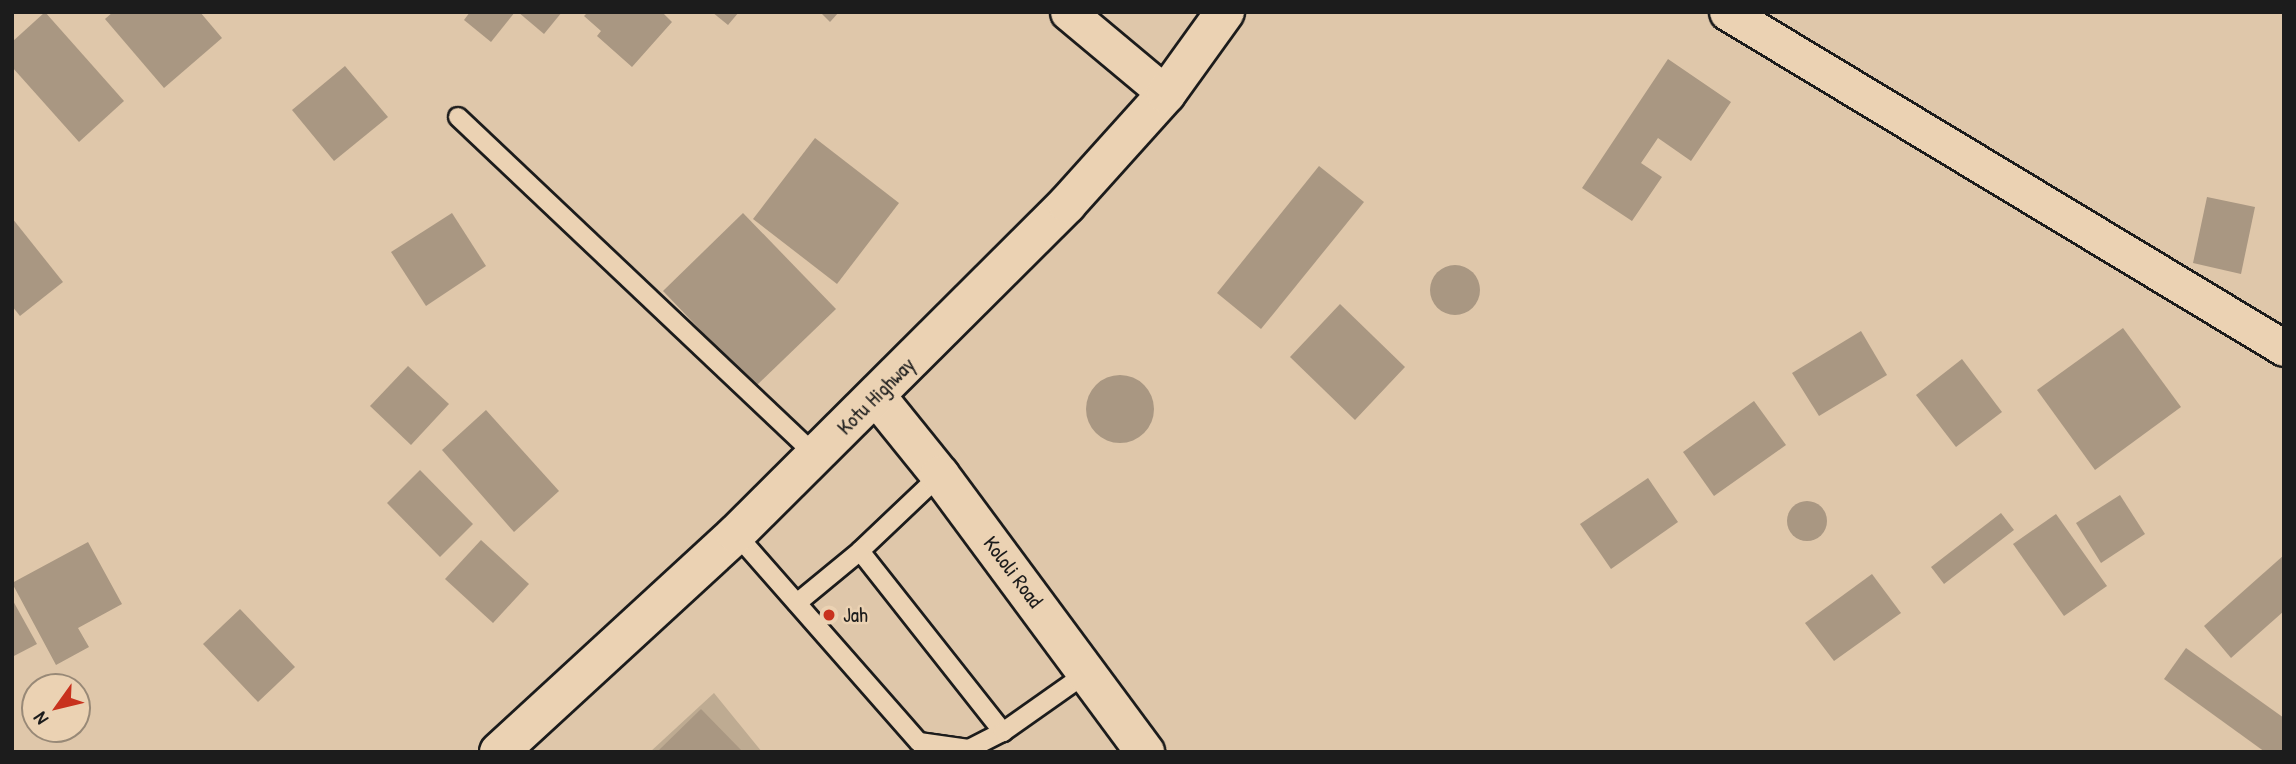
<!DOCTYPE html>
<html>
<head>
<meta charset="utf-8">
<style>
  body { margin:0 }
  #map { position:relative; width:2296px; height:764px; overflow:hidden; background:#dfc7aa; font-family:"Patrick Hand",sans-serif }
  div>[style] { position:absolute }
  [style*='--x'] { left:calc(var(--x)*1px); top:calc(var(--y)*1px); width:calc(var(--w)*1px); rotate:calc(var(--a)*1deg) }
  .green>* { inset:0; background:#beab92 }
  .building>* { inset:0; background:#a99782 }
  .round { border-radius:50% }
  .roads { filter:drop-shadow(2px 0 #1c1c1c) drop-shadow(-2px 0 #1c1c1c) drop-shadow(0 2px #1c1c1c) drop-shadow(0 -2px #1c1c1c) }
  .lane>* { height:18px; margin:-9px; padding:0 9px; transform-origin:9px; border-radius:9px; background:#ebd2b3 }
  .street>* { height:35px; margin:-17.5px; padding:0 17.5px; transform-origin:17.5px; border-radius:17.5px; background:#ebd2b3 }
  .secondary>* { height:38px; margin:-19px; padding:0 19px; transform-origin:19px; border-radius:19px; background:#ebd2b3 }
  .dots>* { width:19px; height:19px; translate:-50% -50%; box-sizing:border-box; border:4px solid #ebd2b3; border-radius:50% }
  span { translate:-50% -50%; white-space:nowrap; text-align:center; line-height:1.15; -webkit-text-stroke:5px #ebd2b3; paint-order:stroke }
  .street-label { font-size:21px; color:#1c1c1c }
  .poi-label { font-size:21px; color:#1c1c1c }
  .left { translate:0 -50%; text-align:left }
  .frame { position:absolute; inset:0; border:14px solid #1c1c1c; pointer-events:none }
  .north { position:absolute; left:21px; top:673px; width:70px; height:70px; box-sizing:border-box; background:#ebd2b3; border:2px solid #988977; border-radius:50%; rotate:236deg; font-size:19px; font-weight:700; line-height:28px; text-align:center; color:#1c1c1c }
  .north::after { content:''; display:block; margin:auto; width:24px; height:32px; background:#c8321e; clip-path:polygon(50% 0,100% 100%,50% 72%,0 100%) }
</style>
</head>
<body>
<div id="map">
  <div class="green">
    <i style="clip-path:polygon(714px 693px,762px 752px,650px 752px)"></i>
  </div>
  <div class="building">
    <i style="clip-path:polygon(45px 12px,124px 101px,79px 142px,12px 67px,12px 42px)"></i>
    <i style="clip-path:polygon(113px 12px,200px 12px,222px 38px,164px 88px,105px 19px)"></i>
    <i style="clip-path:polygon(470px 12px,515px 12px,491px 42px,464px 20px)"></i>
    <i style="clip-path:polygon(518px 12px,562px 12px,544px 34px)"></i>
    <i style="clip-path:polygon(588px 12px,662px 12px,672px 22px,632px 67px,597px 36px,601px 31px,584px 16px)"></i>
    <i style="clip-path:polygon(712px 12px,739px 12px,728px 25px)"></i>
    <i style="clip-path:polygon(820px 12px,839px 12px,830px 22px)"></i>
    <i style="clip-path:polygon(1668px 59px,1731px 102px,1691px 161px,1658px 138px,1641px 163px,1662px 177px,1632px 221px,1582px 188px)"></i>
    <i style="clip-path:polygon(345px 66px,388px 117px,334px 161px,292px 110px)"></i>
    <i style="clip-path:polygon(815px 138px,899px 203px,837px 284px,753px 219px)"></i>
    <i style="clip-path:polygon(1319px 166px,1364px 202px,1261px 329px,1217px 293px)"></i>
    <i style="clip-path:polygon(2207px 197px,2255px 207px,2241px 274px,2193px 263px)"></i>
    <i style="clip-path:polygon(452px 213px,486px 266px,426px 306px,391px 252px)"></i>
    <i style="clip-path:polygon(743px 213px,836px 309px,755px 387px,663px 291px)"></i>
    <i style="clip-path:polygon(12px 218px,63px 282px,20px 316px,12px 306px)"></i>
    <i class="round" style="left:1430px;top:265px;width:50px;height:50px"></i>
    <i style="clip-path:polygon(1340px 304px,1405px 367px,1355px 420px,1290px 357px)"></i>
    <i style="clip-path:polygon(2123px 328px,2181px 407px,2095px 470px,2037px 390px)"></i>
    <i style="clip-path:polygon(1861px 331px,1887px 375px,1819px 416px,1792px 373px)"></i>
    <i style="clip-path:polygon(1962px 359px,2002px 412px,1956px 447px,1916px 395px)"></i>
    <i style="clip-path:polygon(408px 366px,449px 404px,411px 445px,370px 406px)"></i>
    <i class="round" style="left:1086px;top:375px;width:68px;height:68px"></i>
    <i style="clip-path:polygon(1754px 401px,1786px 445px,1714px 496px,1683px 452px)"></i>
    <i style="clip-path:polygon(486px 410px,559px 491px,514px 532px,442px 450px)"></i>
    <i style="clip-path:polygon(420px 470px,473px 524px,440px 557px,387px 503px)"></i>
    <i style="clip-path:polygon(1648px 478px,1678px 522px,1611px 569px,1580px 524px)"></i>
    <i style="clip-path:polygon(2120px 495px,2145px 534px,2101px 563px,2076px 523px)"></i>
    <i class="round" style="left:1787px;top:501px;width:40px;height:40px"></i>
    <i style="clip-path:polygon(2001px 513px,2014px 530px,1944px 584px,1931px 567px)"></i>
    <i style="clip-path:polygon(2056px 514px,2107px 586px,2064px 616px,2013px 544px)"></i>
    <i style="clip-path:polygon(481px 540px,529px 584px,493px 623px,445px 579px)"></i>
    <i style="clip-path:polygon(88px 542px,122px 604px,78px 628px,89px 647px,56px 665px,12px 583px)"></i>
    <i style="clip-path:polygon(2284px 555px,2284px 611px,2231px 658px,2204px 626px)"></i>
    <i style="clip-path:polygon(1872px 574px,1901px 613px,1834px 661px,1805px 623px)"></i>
    <i style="clip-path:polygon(12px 599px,37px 644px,12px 657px)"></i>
    <i style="clip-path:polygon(240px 609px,295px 667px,258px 702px,203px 644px)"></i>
    <i style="clip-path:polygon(2186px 648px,2284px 718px,2284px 752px,2265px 752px,2164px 679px)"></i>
    <i style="clip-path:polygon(701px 709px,743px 752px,657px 752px)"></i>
  </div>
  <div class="roads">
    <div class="lane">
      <i style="--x:458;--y:117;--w:493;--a:43.4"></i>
      <i style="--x:940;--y:475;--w:110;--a:136.5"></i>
      <i style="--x:860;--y:551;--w:231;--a:51.7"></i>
      <i style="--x:736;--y:534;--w:277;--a:48.7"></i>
      <i style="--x:919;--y:742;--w:50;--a:8"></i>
      <i style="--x:969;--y:749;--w:38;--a:-27"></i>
      <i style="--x:1003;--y:732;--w:104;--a:-35.2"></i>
      <i style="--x:797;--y:603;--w:82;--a:-39.5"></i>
    </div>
    <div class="street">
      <i style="--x:1068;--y:12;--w:128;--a:39.9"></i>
      <i style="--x:1727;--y:12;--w:650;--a:31.1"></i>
    </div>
    <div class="secondary">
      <i style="--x:877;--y:397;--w:100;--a:51.1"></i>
      <i style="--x:940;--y:475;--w:345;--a:53.5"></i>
      <i style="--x:499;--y:752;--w:322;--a:-42.6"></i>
      <i style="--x:736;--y:534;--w:467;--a:-44.9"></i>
      <i style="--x:1067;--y:204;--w:148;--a:-48"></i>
      <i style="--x:1166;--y:94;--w:101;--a:-54.3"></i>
    </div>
  </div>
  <div class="dots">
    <i style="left:829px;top:615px;background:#c8321e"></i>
  </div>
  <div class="street-label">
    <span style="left:876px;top:396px;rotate:-45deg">Kotu Highway</span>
    <span style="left:1013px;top:572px;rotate:53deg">Kololi Road</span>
  </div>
  <div class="poi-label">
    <span class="left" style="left:843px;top:615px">Jah</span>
  </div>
  <div class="frame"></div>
  <div class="north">N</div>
</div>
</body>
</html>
